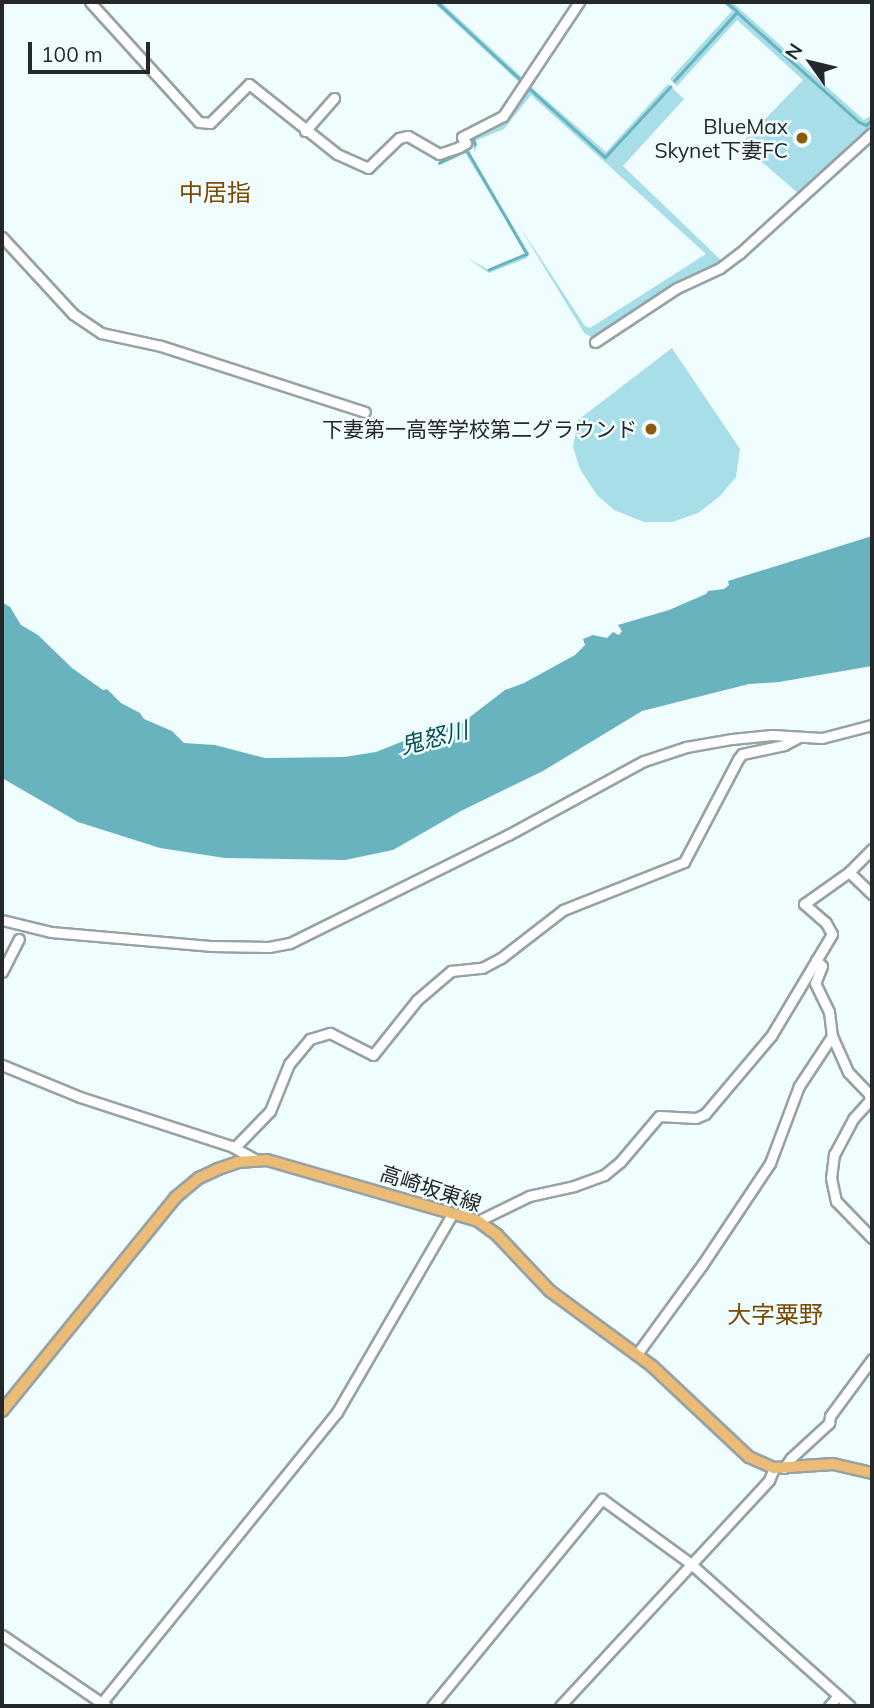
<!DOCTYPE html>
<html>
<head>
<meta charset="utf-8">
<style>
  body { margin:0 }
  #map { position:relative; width:874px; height:1708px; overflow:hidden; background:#f0fdff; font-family:Mulish,"Noto Sans JP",sans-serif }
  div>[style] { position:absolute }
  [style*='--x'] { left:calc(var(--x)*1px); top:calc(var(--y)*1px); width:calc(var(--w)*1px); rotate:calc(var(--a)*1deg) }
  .green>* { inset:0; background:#a7dee7 }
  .water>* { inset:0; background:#68b3be }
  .stream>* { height:2.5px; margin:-1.25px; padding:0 1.25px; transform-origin:1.25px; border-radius:1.25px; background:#68b3be }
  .roads { filter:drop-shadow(2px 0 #97a2a4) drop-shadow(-2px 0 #97a2a4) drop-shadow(0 2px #97a2a4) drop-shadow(0 -2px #97a2a4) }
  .minor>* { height:9px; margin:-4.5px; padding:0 4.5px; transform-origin:4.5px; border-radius:4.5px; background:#fff }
  .major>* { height:10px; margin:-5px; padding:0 5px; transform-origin:5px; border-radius:5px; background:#ecbc76 }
  .dots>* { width:19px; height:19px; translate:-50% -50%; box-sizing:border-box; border:4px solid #f0fdff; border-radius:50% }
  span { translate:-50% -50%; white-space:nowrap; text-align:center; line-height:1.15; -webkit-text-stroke:5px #f0fdff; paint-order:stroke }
  .poi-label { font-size:21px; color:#242829 }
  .right { translate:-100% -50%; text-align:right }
  .street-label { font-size:21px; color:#242829 }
  .water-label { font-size:23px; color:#074e56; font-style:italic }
  .quarter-label { font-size:24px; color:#7a4a00 }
  .frame { position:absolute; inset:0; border:4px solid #242829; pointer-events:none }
  .north { position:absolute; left:776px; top:28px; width:70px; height:70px; -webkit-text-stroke:5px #f0fdff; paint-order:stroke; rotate:304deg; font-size:19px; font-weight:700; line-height:28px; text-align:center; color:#242829 }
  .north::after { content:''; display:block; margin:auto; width:24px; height:32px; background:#242829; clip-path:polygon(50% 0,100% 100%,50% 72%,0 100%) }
  .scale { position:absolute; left:28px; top:42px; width:122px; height:32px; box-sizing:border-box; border:4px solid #242829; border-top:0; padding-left:9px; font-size:21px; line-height:24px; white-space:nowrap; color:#242829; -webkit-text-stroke:5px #f0fdff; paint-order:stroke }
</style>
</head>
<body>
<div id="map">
  <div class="green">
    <i style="clip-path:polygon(433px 2px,441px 2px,525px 80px,522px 85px)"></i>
    <i style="clip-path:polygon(722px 2px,732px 2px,864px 120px,872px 115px,872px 128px,799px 194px,741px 144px,803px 80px,737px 20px,677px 86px,670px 79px,732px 11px)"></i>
    <i style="clip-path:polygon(528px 84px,606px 152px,668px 84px,684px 99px,623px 166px,723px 262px,594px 338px,585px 334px,516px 221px,585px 326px,590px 328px,706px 254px,531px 95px,504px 129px,477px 140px,475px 152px,468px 136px,491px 127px)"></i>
    <i style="clip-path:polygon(466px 147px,529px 253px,527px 258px,489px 273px,467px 258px,489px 270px,527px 254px,465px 153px,440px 164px,438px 160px)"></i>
    <i style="clip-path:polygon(672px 348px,740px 449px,736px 477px,720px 496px,698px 513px,672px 522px,644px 522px,614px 510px,597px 495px,580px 469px,573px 447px,578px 420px)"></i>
  </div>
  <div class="water">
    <i style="clip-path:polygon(872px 536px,872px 666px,779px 682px,749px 684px,642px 711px,543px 771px,461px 811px,393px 850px,345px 860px,225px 858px,160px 848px,78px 822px,2px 778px,2px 602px,10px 607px,21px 625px,38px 635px,72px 668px,103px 690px,107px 689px,121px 703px,140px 713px,144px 719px,172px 731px,184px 743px,215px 745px,265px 758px,344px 757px,376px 752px,416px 736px,434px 735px,455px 723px,462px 723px,505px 690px,524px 683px,575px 655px,585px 645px,583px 639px,593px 635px,607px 638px,613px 632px,619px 635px,622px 631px,618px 625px,669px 610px,706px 594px,708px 591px,724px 589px,729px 585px,728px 581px)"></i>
  </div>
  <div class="stream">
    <i style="--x:437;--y:2;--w:117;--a:42.9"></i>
    <i style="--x:726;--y:2;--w:14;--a:39"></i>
    <i style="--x:674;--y:81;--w:93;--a:-47.6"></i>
    <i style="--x:737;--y:12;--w:164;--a:42"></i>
    <i style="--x:859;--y:122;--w:8;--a:23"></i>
    <i style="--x:866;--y:125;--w:8;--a:-40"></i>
    <i style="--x:475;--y:145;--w:9;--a:-111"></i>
    <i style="--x:472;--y:137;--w:37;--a:-26"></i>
    <i style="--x:505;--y:121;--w:41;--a:-54"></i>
    <i style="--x:529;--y:88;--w:103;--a:42.2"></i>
    <i style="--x:605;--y:157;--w:96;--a:-47.1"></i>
    <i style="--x:467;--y:150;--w:120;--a:60"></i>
    <i style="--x:527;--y:254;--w:41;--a:157.2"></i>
    <i style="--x:439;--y:163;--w:29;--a:-25"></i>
  </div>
  <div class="roads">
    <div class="minor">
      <i style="--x:90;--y:2;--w:162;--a:47.8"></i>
      <i style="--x:199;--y:122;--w:11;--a:5"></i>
      <i style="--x:210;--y:123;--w:55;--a:-45"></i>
      <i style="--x:249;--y:84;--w:112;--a:38.5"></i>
      <i style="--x:337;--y:154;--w:34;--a:24"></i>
      <i style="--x:368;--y:168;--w:43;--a:-44.1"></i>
      <i style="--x:399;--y:138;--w:9;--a:-13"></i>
      <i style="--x:408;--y:136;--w:36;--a:30"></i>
      <i style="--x:439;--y:154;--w:21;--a:-19"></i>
      <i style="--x:459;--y:147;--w:8;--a:-30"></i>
      <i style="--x:466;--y:143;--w:7;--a:-124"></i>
      <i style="--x:462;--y:137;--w:46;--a:-27.1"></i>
      <i style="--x:503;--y:116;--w:137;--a:-56.3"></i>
      <i style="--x:305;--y:131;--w:44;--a:-48.7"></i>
      <i style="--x:2;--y:237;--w:105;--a:47.3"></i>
      <i style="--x:73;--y:314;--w:34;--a:34"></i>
      <i style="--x:101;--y:333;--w:61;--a:12.2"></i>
      <i style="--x:161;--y:346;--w:214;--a:17.9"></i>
      <i style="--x:595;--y:342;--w:98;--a:-33.4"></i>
      <i style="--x:677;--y:288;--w:47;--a:-24.9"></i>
      <i style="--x:720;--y:268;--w:25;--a:-37"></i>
      <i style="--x:740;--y:253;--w:178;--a:-42.3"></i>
      <i style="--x:872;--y:849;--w:33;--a:135"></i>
      <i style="--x:849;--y:872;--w:32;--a:44"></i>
      <i style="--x:2;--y:920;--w:50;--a:13.8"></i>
      <i style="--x:51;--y:932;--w:162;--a:5"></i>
      <i style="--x:212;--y:946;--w:57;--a:1"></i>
      <i style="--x:269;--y:947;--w:21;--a:-11"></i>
      <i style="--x:290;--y:943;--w:243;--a:-26.4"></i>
      <i style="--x:508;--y:835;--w:155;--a:-28.6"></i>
      <i style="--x:644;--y:761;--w:44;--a:-18.4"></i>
      <i style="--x:686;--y:747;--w:47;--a:-9.9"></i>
      <i style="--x:732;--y:739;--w:40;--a:-5.7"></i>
      <i style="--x:772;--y:735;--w:50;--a:3.4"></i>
      <i style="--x:822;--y:738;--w:52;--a:-14.6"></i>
      <i style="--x:816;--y:960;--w:8;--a:45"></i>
      <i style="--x:822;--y:966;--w:18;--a:112"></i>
      <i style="--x:815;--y:983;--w:32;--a:64"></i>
      <i style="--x:829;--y:1012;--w:24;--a:83"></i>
      <i style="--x:832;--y:1036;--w:39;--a:66"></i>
      <i style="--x:848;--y:1072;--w:30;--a:46"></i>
      <i style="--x:869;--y:1094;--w:6;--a:81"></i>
      <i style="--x:870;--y:1100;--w:25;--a:132"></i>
      <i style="--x:853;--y:1119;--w:40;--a:118"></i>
      <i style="--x:834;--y:1154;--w:24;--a:97"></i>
      <i style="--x:831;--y:1178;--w:24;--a:78"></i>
      <i style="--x:836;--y:1201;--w:52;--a:45.8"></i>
      <i style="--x:2;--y:972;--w:37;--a:-63"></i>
      <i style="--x:2;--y:1065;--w:84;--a:22.3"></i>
      <i style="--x:80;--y:1097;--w:159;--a:18"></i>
      <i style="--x:231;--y:1146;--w:29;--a:29"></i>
      <i style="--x:235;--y:1147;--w:50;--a:-45.8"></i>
      <i style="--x:270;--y:1111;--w:51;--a:-68"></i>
      <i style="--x:289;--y:1064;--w:33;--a:-50"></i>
      <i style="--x:310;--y:1039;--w:21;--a:-17"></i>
      <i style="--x:330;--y:1033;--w:48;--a:27.1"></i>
      <i style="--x:373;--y:1055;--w:70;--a:-51.3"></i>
      <i style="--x:417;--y:1000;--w:45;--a:-40.5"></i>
      <i style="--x:451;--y:971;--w:31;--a:-6"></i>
      <i style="--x:482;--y:968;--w:21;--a:-28"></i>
      <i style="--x:501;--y:958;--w:78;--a:-37.7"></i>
      <i style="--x:563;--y:910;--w:130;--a:-21.6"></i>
      <i style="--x:684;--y:862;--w:116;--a:-62.3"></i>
      <i style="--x:738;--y:759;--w:6;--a:-51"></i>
      <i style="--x:742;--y:754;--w:43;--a:-12.1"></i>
      <i style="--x:784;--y:745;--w:15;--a:-28"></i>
      <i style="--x:478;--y:1221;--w:57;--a:-26.1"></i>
      <i style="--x:529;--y:1196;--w:46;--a:-12.5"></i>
      <i style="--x:574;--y:1186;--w:32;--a:-20"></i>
      <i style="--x:604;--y:1175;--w:21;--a:-39"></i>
      <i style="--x:620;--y:1162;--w:60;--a:-49.7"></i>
      <i style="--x:659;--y:1116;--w:37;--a:3"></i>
      <i style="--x:696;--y:1118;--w:10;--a:-24"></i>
      <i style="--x:705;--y:1114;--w:102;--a:-49.8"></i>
      <i style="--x:771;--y:1036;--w:119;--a:-59.1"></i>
      <i style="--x:832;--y:934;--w:13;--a:-119"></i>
      <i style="--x:826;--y:923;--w:29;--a:-139"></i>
      <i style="--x:804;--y:904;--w:55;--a:-35.4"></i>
      <i style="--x:637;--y:1354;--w:110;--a:-53.9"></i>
      <i style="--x:702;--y:1265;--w:123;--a:-56.3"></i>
      <i style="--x:770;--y:1163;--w:82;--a:-69.4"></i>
      <i style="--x:799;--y:1086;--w:60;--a:-56.6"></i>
      <i style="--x:784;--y:1468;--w:12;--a:-55"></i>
      <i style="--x:791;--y:1458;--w:52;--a:-42.6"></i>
      <i style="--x:829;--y:1423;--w:7;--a:-82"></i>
      <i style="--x:830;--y:1416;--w:71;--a:-53.6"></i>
      <i style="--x:2;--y:1635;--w:126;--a:34.3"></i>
      <i style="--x:99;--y:1706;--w:378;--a:-51"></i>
      <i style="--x:337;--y:1412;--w:230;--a:-59.8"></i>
      <i style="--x:432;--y:1706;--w:268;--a:-50.6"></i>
      <i style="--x:602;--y:1499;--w:110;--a:36.1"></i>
      <i style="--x:691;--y:1564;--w:213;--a:41.8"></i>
      <i style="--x:560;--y:1706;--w:308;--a:-47.2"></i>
      <i style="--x:769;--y:1480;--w:13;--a:-67"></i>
      <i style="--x:829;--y:1706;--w:13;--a:-48"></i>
    </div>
    <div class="major">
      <i style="--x:2;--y:1411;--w:276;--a:-50.9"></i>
      <i style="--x:176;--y:1197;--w:30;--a:-40"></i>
      <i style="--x:199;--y:1178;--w:21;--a:-25"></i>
      <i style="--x:218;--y:1169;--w:21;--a:-19"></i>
      <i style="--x:238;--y:1162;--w:29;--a:-4"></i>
      <i style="--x:267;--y:1160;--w:220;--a:16.1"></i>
      <i style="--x:478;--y:1221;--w:24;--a:36"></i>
      <i style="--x:497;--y:1235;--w:77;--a:46.6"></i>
      <i style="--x:550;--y:1291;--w:127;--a:36.3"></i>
      <i style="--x:652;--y:1366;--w:133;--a:43.2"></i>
      <i style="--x:749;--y:1457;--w:27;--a:24"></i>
      <i style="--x:774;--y:1468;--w:59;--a:-3.9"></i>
      <i style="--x:833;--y:1464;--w:40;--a:13"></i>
    </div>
  </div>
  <div class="dots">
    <i style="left:802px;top:138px;background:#8e590b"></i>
    <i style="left:651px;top:429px;background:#8e590b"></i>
  </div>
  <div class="poi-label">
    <span class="right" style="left:788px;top:138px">BlueMax<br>Skynet下妻FC</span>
    <span class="right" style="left:637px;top:429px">下妻第一高等学校第二グラウンド</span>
  </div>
  <div class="street-label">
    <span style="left:431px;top:1188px;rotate:18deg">高崎坂東線</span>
  </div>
  <div class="water-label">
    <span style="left:434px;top:738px;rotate:-14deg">鬼怒川</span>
  </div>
  <div class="quarter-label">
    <span style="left:215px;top:193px">中居指</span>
    <span style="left:775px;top:1315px">大字粟野</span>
  </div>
  <div class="frame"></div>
  <div class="north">N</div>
  <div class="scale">100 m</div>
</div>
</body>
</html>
